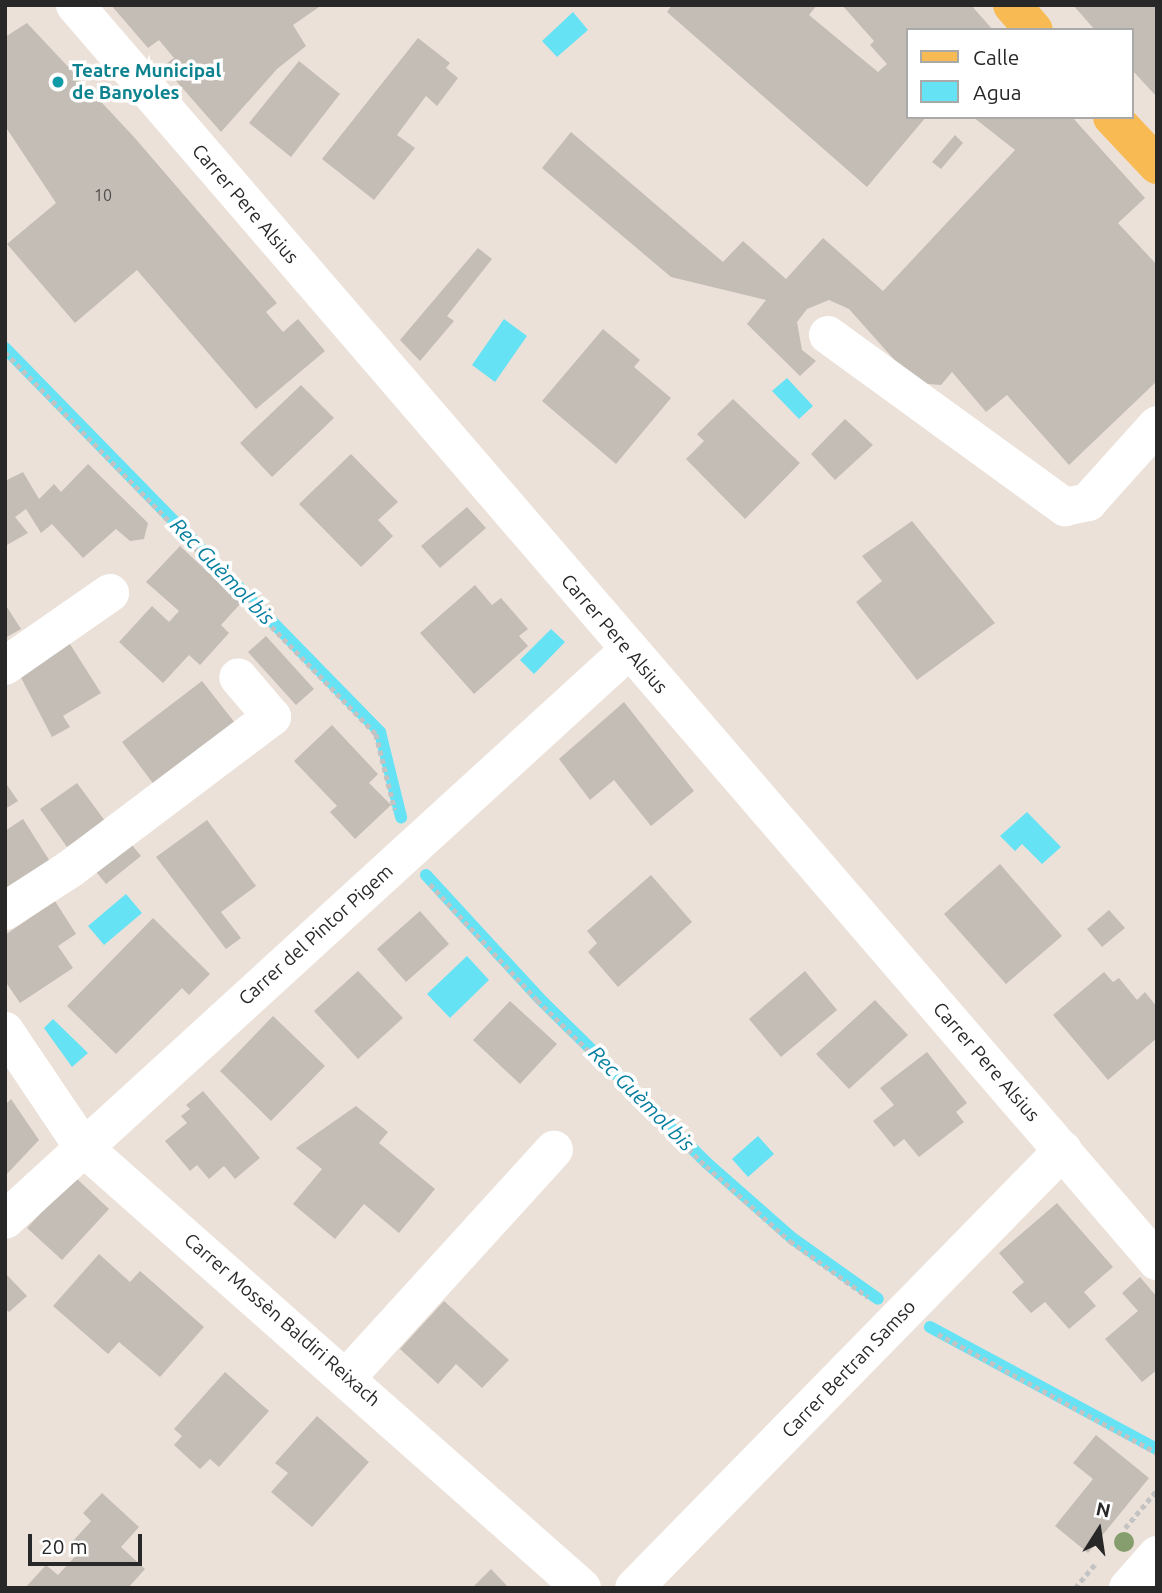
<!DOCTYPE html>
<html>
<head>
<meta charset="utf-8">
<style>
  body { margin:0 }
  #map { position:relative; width:1162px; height:1593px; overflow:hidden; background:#ece1d9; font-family:Ubuntu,sans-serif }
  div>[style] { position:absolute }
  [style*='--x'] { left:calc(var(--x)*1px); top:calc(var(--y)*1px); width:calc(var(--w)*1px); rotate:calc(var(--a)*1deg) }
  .water>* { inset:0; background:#65e2f4 }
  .stream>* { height:12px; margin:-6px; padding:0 6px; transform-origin:6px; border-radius:6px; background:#65e2f4 }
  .building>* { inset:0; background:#c3bdb5 }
  .path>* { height:4.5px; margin-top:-2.25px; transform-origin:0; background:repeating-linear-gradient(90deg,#c3c3c3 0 5px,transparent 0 8.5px) }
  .minor>* { height:38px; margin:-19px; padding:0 19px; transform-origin:19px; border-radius:19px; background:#fff }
  .major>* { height:38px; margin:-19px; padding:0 19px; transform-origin:19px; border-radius:19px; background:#f8ba52 }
  .trees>* { width:20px; height:20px; margin:-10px; border-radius:50%; background:#869e6e }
  .dots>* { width:19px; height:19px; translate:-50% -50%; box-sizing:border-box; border:4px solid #fff; border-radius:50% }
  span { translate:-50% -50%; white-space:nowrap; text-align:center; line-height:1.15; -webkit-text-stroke:7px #fff; paint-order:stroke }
  .number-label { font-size:16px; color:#4f4d4b }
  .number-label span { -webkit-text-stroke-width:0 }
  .culture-label { font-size:19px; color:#0d838f; font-weight:700 }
  .left { translate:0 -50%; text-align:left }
  .street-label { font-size:19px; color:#282828 }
  .water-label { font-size:21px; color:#067f9f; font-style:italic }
  .frame { position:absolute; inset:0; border:7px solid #282828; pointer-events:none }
  .legend { position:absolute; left:906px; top:28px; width:228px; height:91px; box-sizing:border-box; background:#fff; border:2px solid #a9a9a9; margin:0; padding:9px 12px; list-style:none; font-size:21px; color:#282828 }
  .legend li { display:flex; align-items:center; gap:14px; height:35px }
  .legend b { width:35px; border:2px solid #a9a9a9 }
  .north { position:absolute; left:1064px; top:1495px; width:70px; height:70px; -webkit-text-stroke:5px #fff; paint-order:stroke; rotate:12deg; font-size:19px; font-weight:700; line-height:28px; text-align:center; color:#282828 }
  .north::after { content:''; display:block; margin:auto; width:24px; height:32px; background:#282828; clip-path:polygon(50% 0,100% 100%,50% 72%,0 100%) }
  .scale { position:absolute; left:28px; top:1534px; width:114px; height:32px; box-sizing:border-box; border:4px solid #282828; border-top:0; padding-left:9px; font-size:21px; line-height:24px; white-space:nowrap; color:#282828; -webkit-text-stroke:5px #fff; paint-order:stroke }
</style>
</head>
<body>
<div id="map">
  <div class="water">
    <i style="clip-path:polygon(573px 12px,588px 30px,557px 57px,542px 41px)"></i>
    <i style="clip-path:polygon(504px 319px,527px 336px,495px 382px,472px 365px)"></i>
    <i style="clip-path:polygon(787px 378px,813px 406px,799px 419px,772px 391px)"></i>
    <i style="clip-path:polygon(551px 629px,565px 642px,534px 674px,520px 660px)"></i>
    <i style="clip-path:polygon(1027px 812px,1061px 847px,1042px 864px,1022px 844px,1015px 851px,1000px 836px)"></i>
    <i style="clip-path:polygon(126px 894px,142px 913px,104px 945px,88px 926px)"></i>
    <i style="clip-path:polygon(467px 956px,489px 980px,450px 1018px,427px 994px)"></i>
    <i style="clip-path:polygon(53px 1019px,88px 1053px,72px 1067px,44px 1028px)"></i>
    <i style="clip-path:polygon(758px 1136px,774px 1154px,748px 1177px,732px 1159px)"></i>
  </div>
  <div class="stream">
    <i style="--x:5;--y:348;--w:537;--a:45.68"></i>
    <i style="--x:380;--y:732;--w:88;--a:76.1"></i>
    <i style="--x:426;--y:875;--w:167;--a:47.4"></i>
    <i style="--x:539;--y:998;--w:237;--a:44.5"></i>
    <i style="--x:708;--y:1164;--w:112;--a:41.4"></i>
    <i style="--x:792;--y:1238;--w:105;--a:35.3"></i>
    <i style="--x:930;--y:1327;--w:258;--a:28.3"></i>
  </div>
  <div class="building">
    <i style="clip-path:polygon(111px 5px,322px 5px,293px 25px,306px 46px,277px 69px,221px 132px,163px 66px,174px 58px,159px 40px,148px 48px)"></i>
    <i style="clip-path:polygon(672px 5px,817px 5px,809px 15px,878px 72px,887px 64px,870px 45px,874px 41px,842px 5px,971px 5px,993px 30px,908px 30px,908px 117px,926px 117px,867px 187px,667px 12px)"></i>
    <i style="clip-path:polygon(1073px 5px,1157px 5px,1157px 97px,1132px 70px,1132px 30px,1095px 30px)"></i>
    <i style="clip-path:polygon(27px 23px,134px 137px,277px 303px,266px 312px,283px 332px,298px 319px,325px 351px,256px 409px,137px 270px,75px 323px,7px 244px,56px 203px,5px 126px,5px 37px)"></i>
    <i style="clip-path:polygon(418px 38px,450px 63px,446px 68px,458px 78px,437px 106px,426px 96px,397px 135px,415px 148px,374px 200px,322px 159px)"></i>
    <i style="clip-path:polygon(299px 61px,340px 94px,291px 157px,249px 123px)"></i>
    <i style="clip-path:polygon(973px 117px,1072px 117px,1145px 198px,1118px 223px,1157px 265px,1157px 381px,1069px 465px,1007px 395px,986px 412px,952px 372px,941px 385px,915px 383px,849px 309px,829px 300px,807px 309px,797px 322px,802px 350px,816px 361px,800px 376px,747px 324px,766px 300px,671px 277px,542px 168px,571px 132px,723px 262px,743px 241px,786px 279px,823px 238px,883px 291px,1015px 150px)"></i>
    <i style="clip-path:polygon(955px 135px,963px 143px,941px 169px,932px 162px)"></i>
    <i style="clip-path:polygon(478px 248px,492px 259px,447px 316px,454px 321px,420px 361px,400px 340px)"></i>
    <i style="clip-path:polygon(603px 329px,640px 360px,634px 367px,671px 398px,616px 464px,542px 401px)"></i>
    <i style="clip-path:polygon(301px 385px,334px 418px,272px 477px,240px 443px)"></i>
    <i style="clip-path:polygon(733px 399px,800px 463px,745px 519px,686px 459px,704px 441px,697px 434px)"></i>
    <i style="clip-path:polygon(845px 419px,873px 445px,835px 480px,811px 454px)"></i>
    <i style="clip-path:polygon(351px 454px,398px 502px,378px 520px,393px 536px,361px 567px,299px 504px)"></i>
    <i style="clip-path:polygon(88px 464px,148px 523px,144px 539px,130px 541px,116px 529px,83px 558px,52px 524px,41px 533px,26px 509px,15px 517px,28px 533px,5px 546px,5px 481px,23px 472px,39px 499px,54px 484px,61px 492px)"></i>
    <i style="clip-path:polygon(467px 507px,486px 528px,440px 568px,421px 546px)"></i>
    <i style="clip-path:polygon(912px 521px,995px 623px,917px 680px,856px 602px,882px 581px,862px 556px)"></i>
    <i style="clip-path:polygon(180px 546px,241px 603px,221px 625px,229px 633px,200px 665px,189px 655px,163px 683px,119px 642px,152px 606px,169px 622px,179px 611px,146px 582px)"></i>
    <i style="clip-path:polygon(475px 585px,492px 605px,501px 598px,528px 629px,519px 636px,528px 646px,474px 694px,420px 633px)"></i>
    <i style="clip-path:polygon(5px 604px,21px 629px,5px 638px)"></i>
    <i style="clip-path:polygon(266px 636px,314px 689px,296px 705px,248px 652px)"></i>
    <i style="clip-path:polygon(68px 641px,101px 693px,63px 716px,70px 727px,52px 737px,18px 672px)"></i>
    <i style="clip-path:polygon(202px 681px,239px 728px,158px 790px,122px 742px)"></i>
    <i style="clip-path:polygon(624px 702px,694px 791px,651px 826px,614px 780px,590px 800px,559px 759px)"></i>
    <i style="clip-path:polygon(332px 725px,378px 774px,369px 783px,391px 805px,355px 839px,330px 812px,337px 806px,294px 761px)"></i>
    <i style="clip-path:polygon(5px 782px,18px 801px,5px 809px)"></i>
    <i style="clip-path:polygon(77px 783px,105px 821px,67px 847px,40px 809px)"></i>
    <i style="clip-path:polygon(23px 819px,53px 866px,5px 897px,5px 831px)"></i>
    <i style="clip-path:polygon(207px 820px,256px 886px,221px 912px,241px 938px,226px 949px,156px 857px)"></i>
    <i style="clip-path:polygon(128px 840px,141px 856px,106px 884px,93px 868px)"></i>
    <i style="clip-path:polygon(1000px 864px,1062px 936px,1006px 984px,944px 914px)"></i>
    <i style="clip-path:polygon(651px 875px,692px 922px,618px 987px,588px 952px,597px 943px,587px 931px)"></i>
    <i style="clip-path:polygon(55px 901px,76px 934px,58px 946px,73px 968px,20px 1003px,5px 981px,5px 935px)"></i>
    <i style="clip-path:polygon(1109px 910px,1125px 928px,1102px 947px,1087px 929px)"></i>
    <i style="clip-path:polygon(420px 911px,449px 944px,406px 982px,377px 949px)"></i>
    <i style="clip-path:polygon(153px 918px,210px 974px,189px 995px,182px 988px,116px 1054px,67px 1006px)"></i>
    <i style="clip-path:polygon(358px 971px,403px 1018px,358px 1059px,314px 1011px)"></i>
    <i style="clip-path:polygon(805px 971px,837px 1010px,781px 1057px,749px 1019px)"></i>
    <i style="clip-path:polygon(1104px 972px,1113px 982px,1119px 978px,1137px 1000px,1145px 992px,1157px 1007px,1157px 1038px,1108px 1080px,1053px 1015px)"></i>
    <i style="clip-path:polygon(875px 1000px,908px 1035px,849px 1089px,816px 1054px)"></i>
    <i style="clip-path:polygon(510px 1001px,557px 1044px,520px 1084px,473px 1040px)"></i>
    <i style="clip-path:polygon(273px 1016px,325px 1066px,271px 1121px,220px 1071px)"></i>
    <i style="clip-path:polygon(927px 1052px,967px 1103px,956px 1112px,964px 1122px,919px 1157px,904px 1139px,894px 1147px,873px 1121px,894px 1105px,880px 1088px)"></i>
    <i style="clip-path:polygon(203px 1091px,260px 1158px,235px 1179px,224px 1166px,209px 1179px,197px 1165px,190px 1171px,165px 1141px,187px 1123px,181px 1116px,190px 1109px,186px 1105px)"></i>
    <i style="clip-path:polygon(11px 1099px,39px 1140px,5px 1176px,5px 1105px)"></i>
    <i style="clip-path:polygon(356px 1106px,388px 1132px,379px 1143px,435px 1189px,399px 1233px,364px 1204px,335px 1239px,293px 1204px,322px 1169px,296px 1148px)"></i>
    <i style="clip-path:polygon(75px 1177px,109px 1209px,62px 1260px,27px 1228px)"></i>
    <i style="clip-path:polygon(1057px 1203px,1113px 1267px,1084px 1292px,1096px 1306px,1069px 1329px,1045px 1302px,1031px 1313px,1012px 1292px,1024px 1282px,999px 1253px)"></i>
    <i style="clip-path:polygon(99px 1254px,130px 1282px,140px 1271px,204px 1327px,160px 1377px,119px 1342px,108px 1354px,53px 1306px)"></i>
    <i style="clip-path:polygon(5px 1273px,27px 1296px,9px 1312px,5px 1309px)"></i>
    <i style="clip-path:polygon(1140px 1277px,1157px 1297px,1157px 1370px,1142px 1382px,1105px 1339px,1138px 1311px,1122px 1293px)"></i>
    <i style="clip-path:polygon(444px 1301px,509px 1360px,482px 1388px,456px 1364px,438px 1384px,400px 1349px)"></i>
    <i style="clip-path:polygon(225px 1372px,269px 1411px,219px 1467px,210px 1459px,200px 1469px,174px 1445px,182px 1436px,174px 1429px)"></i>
    <i style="clip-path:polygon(317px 1416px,369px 1462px,312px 1527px,271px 1492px,288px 1473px,275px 1463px)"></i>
    <i style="clip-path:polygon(1096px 1435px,1149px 1478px,1088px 1553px,1055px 1526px,1093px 1479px,1073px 1463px)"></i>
    <i style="clip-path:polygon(102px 1493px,139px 1527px,121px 1547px,145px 1569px,128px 1588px,25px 1588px,46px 1565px,58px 1575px,82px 1549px,73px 1541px,91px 1521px,83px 1513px)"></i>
    <i style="clip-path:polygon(491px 1569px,509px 1588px,472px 1588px)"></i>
  </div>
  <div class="path">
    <i style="--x:5;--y:352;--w:533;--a:45.84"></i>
    <i style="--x:376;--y:734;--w:78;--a:76"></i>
    <i style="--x:430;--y:884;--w:158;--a:47.3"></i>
    <i style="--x:537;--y:1000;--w:237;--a:44.5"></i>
    <i style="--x:706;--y:1166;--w:113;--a:41.8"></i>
    <i style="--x:790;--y:1241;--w:96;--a:35.7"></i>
    <i style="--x:938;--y:1334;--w:249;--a:28.5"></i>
    <i style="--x:1125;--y:1528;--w:50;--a:-49.9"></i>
    <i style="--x:1075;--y:1588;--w:31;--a:-50"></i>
  </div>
  <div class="minor">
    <i style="--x:75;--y:5;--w:1658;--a:49.26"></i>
    <i style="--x:828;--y:335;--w:293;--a:36"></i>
    <i style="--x:1065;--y:507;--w:24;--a:-12"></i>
    <i style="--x:1088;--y:502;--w:103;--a:-48.1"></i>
    <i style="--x:5;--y:666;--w:128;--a:-34.8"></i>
    <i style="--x:5;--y:911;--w:77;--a:-32.9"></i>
    <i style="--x:70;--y:869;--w:253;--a:-37"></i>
    <i style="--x:272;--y:717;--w:52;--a:-130.4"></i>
    <i style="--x:5;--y:1031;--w:140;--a:56.1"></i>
    <i style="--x:83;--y:1147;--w:666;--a:41.47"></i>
    <i style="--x:5;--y:1220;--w:844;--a:-42.41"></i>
    <i style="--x:348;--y:1376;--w:306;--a:-47.7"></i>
    <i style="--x:634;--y:1588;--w:613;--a:-45.59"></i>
    <i style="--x:1128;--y:1588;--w:44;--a:-48.7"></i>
  </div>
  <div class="major">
    <i style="--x:1012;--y:5;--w:33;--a:49"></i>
    <i style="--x:1112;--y:117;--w:66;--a:46.8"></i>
  </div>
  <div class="trees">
    <i style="left:1124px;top:1542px"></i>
  </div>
  <div class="dots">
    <i style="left:58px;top:82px;background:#0f9aa8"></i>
  </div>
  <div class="number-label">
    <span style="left:103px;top:195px">10</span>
  </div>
  <div class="culture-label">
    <span class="left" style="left:72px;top:82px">Teatre Municipal<br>de Banyoles</span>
  </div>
  <div class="street-label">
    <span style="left:245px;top:204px;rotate:49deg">Carrer Pere Alsius</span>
    <span style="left:614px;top:634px;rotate:49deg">Carrer Pere Alsius</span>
    <span style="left:316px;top:935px;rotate:-42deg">Carrer del Pintor Pigem</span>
    <span style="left:986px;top:1062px;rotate:49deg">Carrer Pere Alsius</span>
    <span style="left:282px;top:1320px;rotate:41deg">Carrer Mossèn Baldiri Reixach</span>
    <span style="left:849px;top:1369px;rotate:-46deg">Carrer Bertran Samso</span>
  </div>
  <div class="water-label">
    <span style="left:223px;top:571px;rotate:46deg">Rec Guèmol bis</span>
    <span style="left:642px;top:1098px;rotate:45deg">Rec Guèmol bis</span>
  </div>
  <div class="frame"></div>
  <ul class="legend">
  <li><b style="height:9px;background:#f8ba52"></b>Calle</li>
  <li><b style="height:19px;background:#65e2f4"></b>Agua</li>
  </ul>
  <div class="north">N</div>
  <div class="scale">20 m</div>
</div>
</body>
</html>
